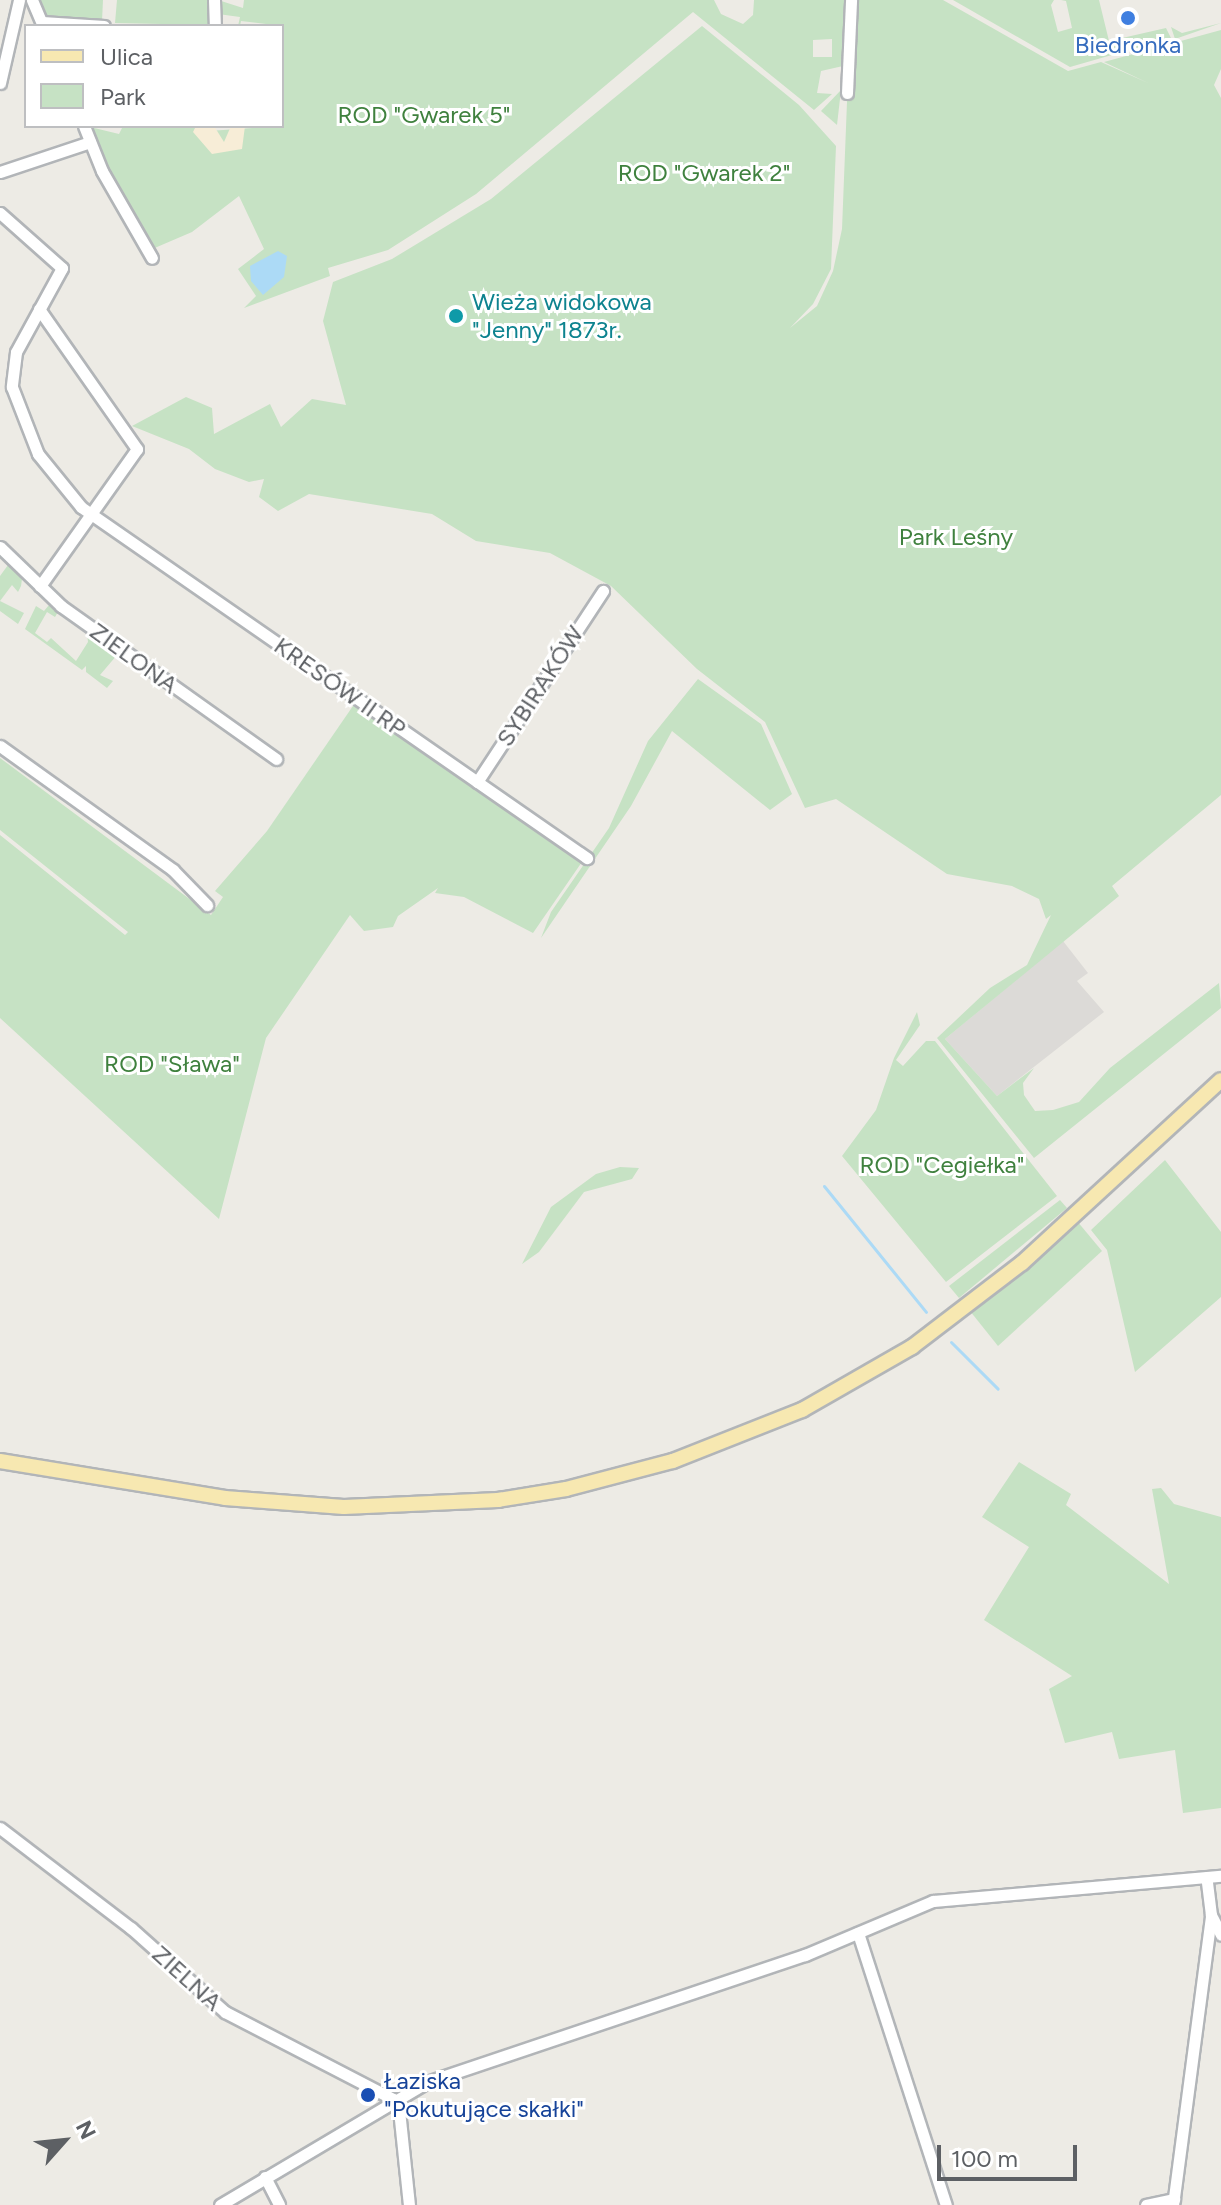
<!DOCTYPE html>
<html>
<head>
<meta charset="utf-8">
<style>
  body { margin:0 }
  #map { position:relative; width:1221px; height:2205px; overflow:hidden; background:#edebe5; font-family:Figtree,sans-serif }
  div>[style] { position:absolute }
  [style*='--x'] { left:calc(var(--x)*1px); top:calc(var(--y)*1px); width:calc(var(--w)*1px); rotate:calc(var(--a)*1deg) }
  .industrial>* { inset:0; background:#dcdad7 }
  .green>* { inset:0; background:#c6e2c4 }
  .sand>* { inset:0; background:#f7edd7 }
  .water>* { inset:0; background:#acdaf6 }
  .stream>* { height:3px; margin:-1.5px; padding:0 1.5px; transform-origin:1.5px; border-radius:1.5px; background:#acdaf6 }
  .roads { filter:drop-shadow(2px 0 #b2b5b8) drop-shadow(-2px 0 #b2b5b8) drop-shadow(0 2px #b2b5b8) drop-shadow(0 -2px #b2b5b8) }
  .minor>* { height:11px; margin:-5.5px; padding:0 5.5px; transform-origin:5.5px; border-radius:5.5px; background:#fff }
  .major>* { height:14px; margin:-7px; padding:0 7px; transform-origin:7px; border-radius:7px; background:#f7e8b1 }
  .dots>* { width:22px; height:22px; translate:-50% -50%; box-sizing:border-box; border:4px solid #fff; border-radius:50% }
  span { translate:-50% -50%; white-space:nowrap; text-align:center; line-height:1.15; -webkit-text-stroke:6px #fff; paint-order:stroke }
  .shop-label { font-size:24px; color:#366cbe }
  .park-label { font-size:24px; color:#3f813e }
  .culture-label { font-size:24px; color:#0d838f }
  .left { translate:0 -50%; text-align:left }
  .street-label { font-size:24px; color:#5d6064 }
  .transit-label { font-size:24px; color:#164399 }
  .legend { position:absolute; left:24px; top:24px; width:260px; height:104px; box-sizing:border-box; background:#fff; border:2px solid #bebfc1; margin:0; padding:10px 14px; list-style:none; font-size:24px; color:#5d6064 }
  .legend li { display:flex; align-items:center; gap:16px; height:40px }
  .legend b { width:40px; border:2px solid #bebfc1 }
  .north { position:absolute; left:24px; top:2101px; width:80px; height:80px; -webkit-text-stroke:6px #fff; paint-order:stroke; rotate:63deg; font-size:22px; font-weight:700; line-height:32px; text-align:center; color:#5d6064 }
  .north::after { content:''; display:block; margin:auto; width:28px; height:36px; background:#5d6064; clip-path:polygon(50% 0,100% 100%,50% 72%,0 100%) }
  .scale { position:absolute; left:937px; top:2145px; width:140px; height:36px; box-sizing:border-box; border:4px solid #5d6064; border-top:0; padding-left:10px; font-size:24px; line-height:28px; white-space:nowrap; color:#5d6064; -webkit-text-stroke:6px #fff; paint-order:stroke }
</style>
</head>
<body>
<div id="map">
  <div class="industrial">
    <i style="clip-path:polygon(1063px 941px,1088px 973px,1077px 981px,1104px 1012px,997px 1096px,945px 1039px)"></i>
  </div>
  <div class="green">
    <i style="clip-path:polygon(38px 0,103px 0,102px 21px,47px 15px)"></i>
    <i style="clip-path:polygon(117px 0,208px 0,209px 25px,115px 23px)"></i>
    <i style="clip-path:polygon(evenodd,218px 0,243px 8px,244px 0,714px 0,721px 14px,743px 24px,753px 15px,754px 0,846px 0,843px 66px,821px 71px,817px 93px,832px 94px,814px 110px,693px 12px,476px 194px,388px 250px,328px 268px,330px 276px,244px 308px,256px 296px,238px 269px,264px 249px,239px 196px,192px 232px,150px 250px,103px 170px,86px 126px,119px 134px,123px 126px,196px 126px,194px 132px,282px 126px,282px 26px,241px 21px,240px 26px,218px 26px,238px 26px,240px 17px,218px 14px,218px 0,832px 39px,832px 57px,813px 57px,813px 40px,832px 39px)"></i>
    <i style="clip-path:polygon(851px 0,943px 0,1068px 71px,1101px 62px,1148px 83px,1104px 62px,1221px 30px,1221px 69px,1214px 85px,1221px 98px,1221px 795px,1112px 886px,1119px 896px,945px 1039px,997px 1096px,1034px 1068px,1023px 1083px,1024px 1095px,1035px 1111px,1053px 1110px,1079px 1102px,1110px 1068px,1219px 983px,1221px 1008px,1034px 1158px,937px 1038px,990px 988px,1027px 965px,1051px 915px,1046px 919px,1039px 899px,1012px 886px,947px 874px,836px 799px,805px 808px,765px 722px,697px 669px,611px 586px,550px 553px,476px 541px,432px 514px,309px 494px,278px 511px,259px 497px,264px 479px,249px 482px,215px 469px,189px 449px,132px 426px,186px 397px,212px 408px,214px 434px,270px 404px,281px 427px,312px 399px,346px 405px,323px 321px,333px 282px,392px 259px,491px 199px,702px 26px,799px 105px,836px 146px,831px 269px,813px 304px,790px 328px,817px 306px,833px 271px,842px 229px)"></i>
    <i style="clip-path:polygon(953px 0,1054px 0,1051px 5px,1058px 32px,1072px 28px,1066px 1px,1061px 0,1099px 0,1109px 41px,1166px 28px,1171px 38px,1070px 67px)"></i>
    <i style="clip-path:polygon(1221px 23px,1175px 39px,1171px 27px,1182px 33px)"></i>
    <i style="clip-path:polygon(841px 90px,837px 125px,821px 111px)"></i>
    <i style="clip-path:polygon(8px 565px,22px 579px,21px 586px,18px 592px,12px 585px,0 601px,24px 613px,18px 624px,0 611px,0 576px)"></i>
    <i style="clip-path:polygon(49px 605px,58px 612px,55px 617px,47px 612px,35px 633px,47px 642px,51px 638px,76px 661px,88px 642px,87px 633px,117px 655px,100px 675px,113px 681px,107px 688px,86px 672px,86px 666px,82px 670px,25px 629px,36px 606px,44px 611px)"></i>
    <i style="clip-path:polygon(698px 679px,761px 724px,792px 794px,770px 810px,672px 731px,631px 806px,541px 938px,551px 912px,609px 828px,648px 741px)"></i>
    <i style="clip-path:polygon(355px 703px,584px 859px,533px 933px,464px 897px,435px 893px,438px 888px,398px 916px,393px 927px,364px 931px,350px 915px,266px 1038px,219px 1219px,0 1018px,0 835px,125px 935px,128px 932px,0 830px,0 758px,211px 915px,223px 897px,215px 891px,267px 831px)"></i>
    <i style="clip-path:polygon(917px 1012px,920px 1025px,896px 1060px,903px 1066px,926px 1041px,935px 1041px,1057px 1196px,946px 1282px,842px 1156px,876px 1110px,894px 1058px)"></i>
    <i style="clip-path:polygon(1165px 1160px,1221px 1232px,1221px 1297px,1135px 1372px,1107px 1250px,1091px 1230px)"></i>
    <i style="clip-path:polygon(620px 1167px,639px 1168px,632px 1179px,584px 1192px,539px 1252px,522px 1264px,551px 1207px,596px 1174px)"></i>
    <i style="clip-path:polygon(1060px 1200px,1067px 1208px,959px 1298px,949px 1286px)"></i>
    <i style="clip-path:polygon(1077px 1221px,1102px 1251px,998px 1346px,970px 1311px)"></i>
    <i style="clip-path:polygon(1019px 1462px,1071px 1494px,1066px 1505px,1169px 1584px,1152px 1489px,1161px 1488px,1174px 1504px,1221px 1517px,1221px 1808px,1183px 1813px,1175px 1750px,1119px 1759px,1112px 1732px,1065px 1743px,1049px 1689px,1072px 1676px,984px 1620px,1029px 1547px,982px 1517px)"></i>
  </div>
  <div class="sand">
    <i style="clip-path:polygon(196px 126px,214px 126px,224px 142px,231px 126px,245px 126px,242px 149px,212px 154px,193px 132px)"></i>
  </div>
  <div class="water">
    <i style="clip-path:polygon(278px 251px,287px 256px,284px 277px,263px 295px,251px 281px,250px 266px)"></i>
  </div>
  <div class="stream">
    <i style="--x:824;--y:1186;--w:162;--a:51"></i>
    <i style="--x:951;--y:1342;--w:66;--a:45"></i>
  </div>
  <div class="roads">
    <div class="minor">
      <i style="--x:32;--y:0;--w:28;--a:67"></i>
      <i style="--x:214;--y:0;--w:26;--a:88"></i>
      <i style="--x:42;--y:22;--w:62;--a:3.7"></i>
      <i style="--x:0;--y:83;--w:85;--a:-77.1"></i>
      <i style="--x:847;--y:93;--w:93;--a:-87.5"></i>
      <i style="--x:84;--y:126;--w:48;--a:68.2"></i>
      <i style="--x:102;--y:171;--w:100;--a:60.1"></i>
      <i style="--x:0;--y:172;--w:95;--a:-18.4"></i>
      <i style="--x:0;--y:213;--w:83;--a:41.6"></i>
      <i style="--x:62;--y:268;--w:96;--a:118.7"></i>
      <i style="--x:16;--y:352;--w:35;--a:97"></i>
      <i style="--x:12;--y:387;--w:72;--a:68.8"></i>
      <i style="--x:38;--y:454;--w:68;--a:50.9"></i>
      <i style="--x:81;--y:507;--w:616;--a:34.75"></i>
      <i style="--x:39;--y:309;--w:171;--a:55"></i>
      <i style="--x:137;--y:449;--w:168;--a:125.3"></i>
      <i style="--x:0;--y:547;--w:85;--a:44"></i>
      <i style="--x:61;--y:606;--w:264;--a:35.4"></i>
      <i style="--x:0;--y:746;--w:213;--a:35.6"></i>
      <i style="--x:173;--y:870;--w:49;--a:45.8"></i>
      <i style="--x:477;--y:782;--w:229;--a:-56.6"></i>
      <i style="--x:0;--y:1828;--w:165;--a:37.4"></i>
      <i style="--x:131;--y:1928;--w:126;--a:41.8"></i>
      <i style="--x:225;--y:2012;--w:189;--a:27.4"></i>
      <i style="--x:393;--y:2099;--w:13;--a:61"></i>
      <i style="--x:399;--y:2110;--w:96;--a:84"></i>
      <i style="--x:1211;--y:1915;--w:22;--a:63"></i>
      <i style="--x:858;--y:1933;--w:286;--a:72.1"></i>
      <i style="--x:265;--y:2177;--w:31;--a:63"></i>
      <i style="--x:220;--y:2205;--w:241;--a:-30.7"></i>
      <i style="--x:427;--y:2082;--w:399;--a:-18.6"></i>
      <i style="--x:805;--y:1955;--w:139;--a:-22.9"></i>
      <i style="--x:933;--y:1901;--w:289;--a:-5"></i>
      <i style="--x:1146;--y:2205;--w:29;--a:-12"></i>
      <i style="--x:1173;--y:2205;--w:292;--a:-82.5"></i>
      <i style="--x:1211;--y:1915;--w:38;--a:-97"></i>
    </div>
    <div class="major">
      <i style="--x:0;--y:1461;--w:228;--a:9.3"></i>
      <i style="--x:225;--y:1498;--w:119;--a:4.3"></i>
      <i style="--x:344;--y:1507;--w:154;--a:-2.6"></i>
      <i style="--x:498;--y:1500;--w:69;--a:-9.2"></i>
      <i style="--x:566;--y:1489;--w:111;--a:-14.7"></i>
      <i style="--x:673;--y:1461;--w:139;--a:-21.6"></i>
      <i style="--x:802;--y:1410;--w:127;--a:-29.8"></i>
      <i style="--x:912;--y:1347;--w:138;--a:-37.4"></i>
      <i style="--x:1022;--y:1263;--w:270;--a:-42.6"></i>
    </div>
  </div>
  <div class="dots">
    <i style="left:1128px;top:18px;background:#3f7fe0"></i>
    <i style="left:456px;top:316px;background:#0f9aa8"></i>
    <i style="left:368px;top:2095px;background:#1a4fb4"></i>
  </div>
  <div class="shop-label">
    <span style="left:1128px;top:45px">Biedronka</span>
  </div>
  <div class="park-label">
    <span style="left:424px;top:115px">ROD "Gwarek 5"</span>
    <span style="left:704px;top:173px">ROD "Gwarek 2"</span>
    <span style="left:956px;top:537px">Park Leśny</span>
    <span style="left:172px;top:1064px">ROD "Sława"</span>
    <span style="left:942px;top:1165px">ROD "Cegiełka"</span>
  </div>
  <div class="culture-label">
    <span class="left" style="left:472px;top:316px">Wieża widokowa<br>"Jenny" 1873r.</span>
  </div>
  <div class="street-label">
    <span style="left:134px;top:658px;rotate:36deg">ZIELONA</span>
    <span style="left:540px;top:686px;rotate:-57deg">SYBIRAKÓW</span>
    <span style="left:340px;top:687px;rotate:35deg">KRESÓW II RP</span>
    <span style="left:187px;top:1978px;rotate:42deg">ZIELNA</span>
  </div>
  <div class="transit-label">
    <span class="left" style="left:384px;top:2095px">Łaziska<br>"Pokutujące skałki"</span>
  </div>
  <ul class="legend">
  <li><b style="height:10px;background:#f7e8b1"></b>Ulica</li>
  <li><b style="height:22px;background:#c6e2c4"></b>Park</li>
  </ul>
  <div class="north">N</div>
  <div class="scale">100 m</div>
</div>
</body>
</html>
